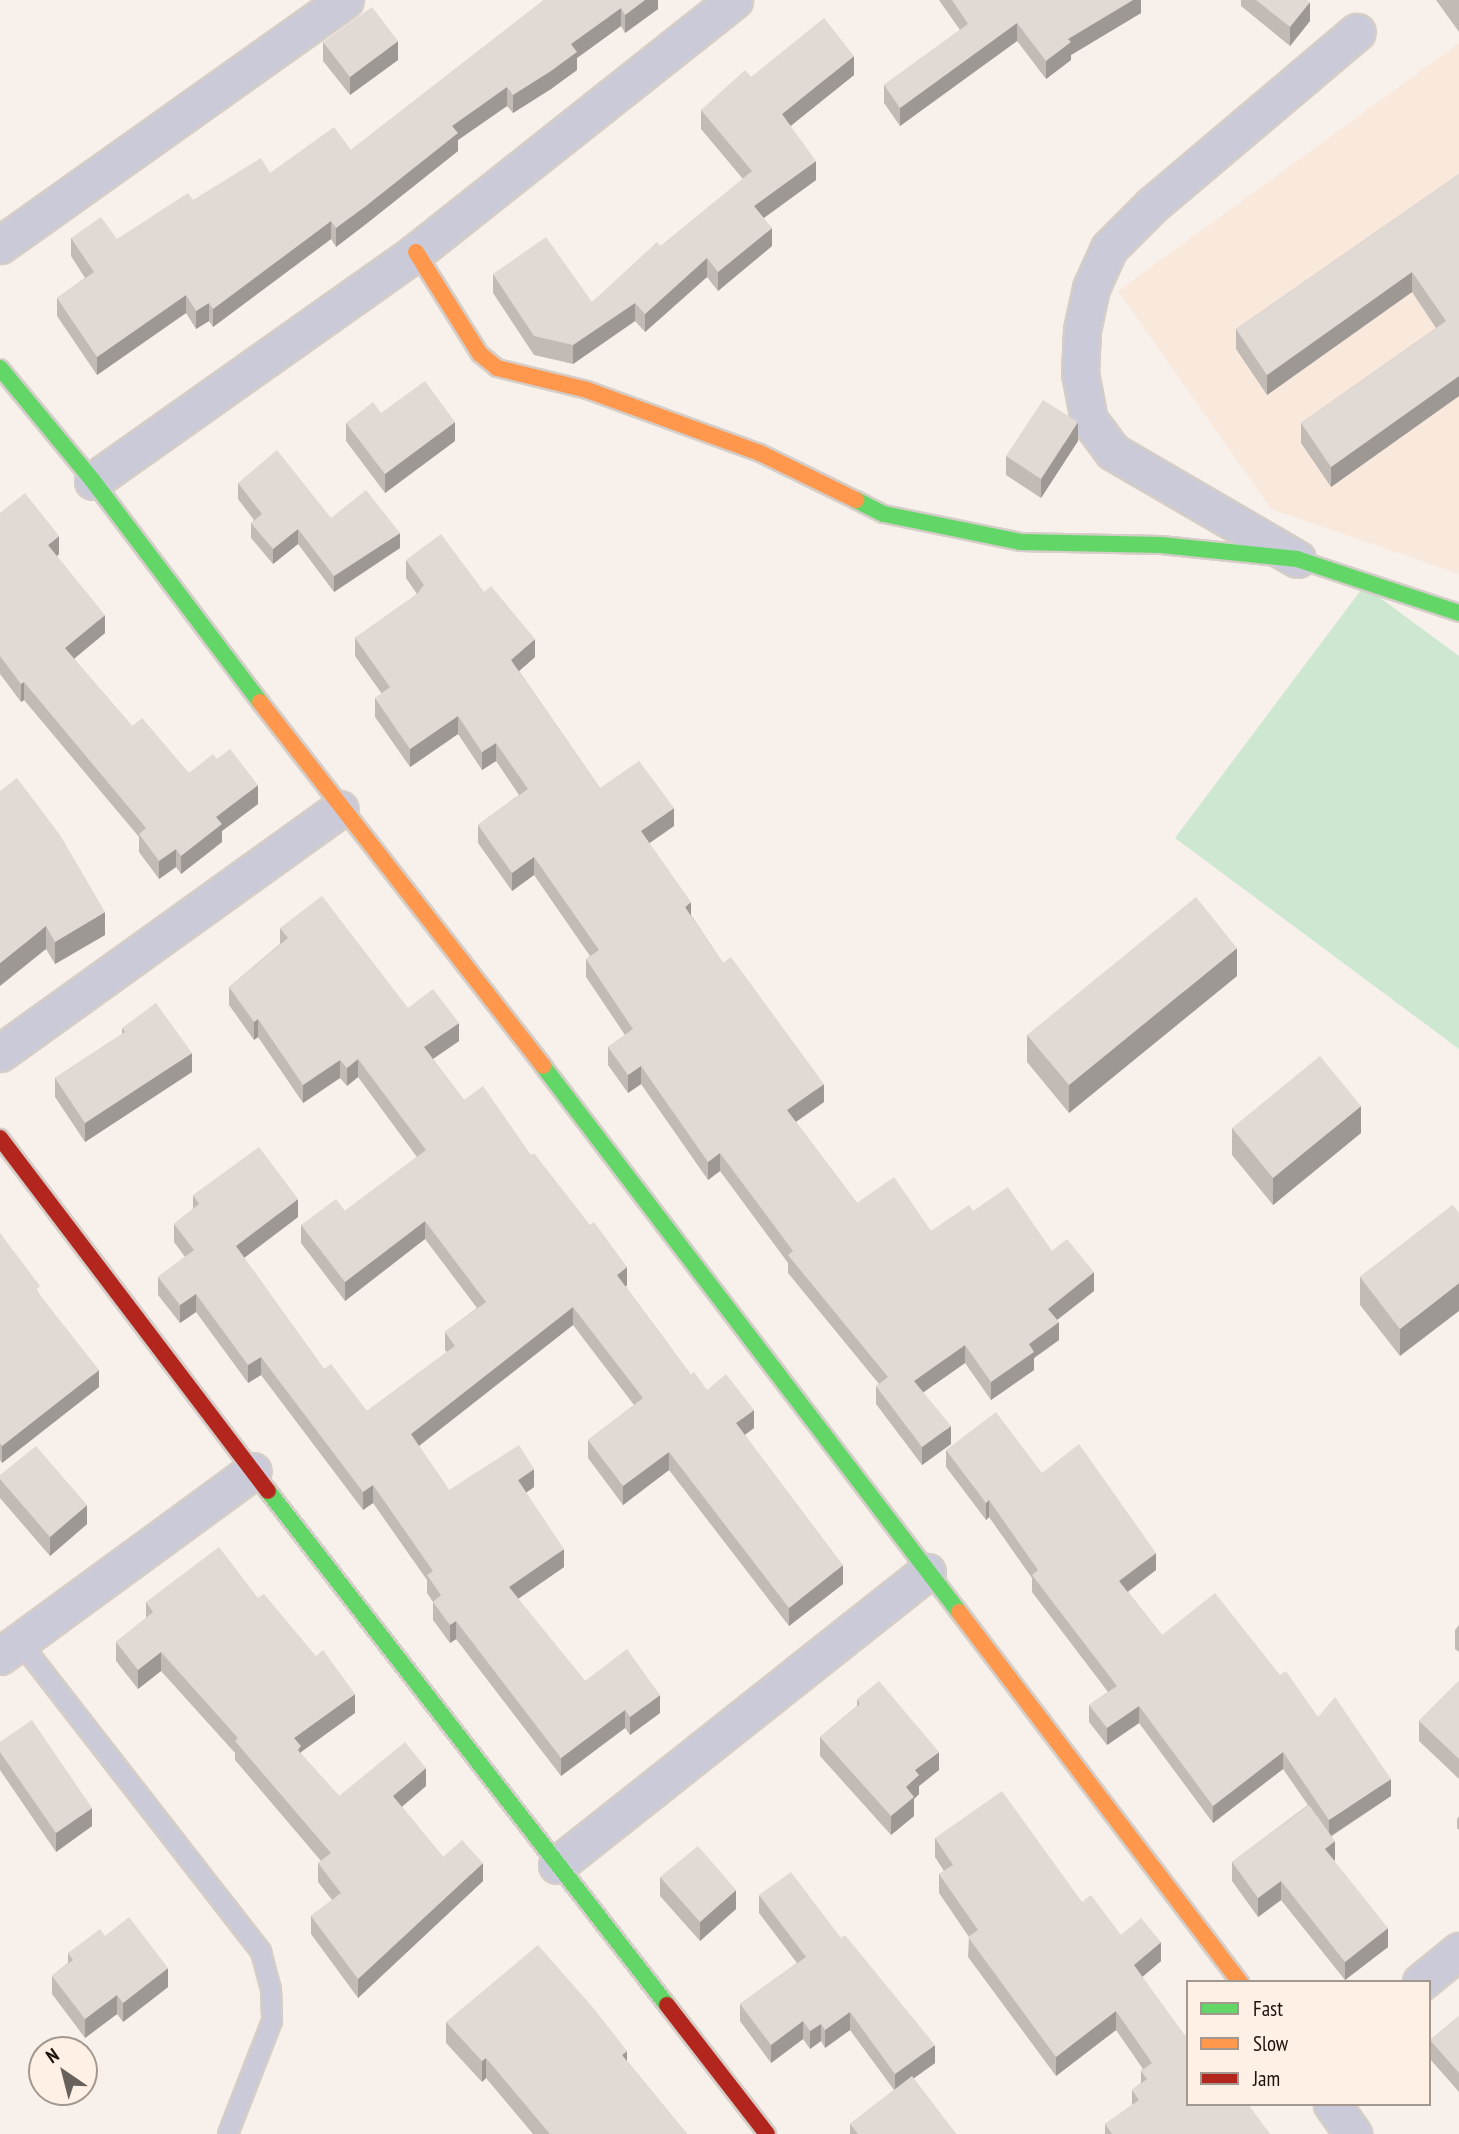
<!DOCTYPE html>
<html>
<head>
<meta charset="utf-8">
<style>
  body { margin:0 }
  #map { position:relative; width:1459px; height:2134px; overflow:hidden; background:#f8f1eb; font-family:"PT Sans Narrow",sans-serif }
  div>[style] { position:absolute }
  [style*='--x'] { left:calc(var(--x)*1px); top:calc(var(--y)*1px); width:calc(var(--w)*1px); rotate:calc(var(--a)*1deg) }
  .built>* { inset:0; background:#f9e9dc }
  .green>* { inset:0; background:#cde7d1 }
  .roads { filter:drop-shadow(2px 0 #d4cdc8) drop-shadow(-2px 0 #d4cdc8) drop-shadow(0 2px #d4cdc8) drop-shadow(0 -2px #d4cdc8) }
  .lane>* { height:18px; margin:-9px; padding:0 9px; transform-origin:9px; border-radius:9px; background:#cacad8 }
  .street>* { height:35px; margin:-17.5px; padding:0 17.5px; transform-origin:17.5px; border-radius:17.5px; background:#cacad8 }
  .fast>* { height:16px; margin:-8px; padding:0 8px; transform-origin:8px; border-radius:8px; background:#63d668 }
  .slow>* { height:16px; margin:-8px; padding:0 8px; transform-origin:8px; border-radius:8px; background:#ff974d }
  .jam>* { height:16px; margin:-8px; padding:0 8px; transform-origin:8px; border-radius:8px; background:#b3261e }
  .wall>* { inset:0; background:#c2bbb5 }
  .shaded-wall>* { inset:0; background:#9e9894 }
  .building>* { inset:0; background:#e1d9d3 }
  span { translate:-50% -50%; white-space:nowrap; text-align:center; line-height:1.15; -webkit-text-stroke:6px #fef0e5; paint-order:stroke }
  .legend { position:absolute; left:1186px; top:1980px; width:245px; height:126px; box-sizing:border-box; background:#fef0e5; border:2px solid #a3988f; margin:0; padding:9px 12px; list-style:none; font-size:21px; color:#1b130d }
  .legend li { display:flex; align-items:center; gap:14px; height:35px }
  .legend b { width:35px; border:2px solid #a3988f }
  .north { position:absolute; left:28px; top:2036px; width:70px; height:70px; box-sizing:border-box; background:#fef0e5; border:2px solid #a3988f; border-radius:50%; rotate:325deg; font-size:19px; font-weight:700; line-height:28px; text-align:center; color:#1b130d }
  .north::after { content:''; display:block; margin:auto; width:24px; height:32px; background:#68615b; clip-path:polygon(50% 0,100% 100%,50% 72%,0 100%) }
</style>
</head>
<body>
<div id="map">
  <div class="built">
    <i style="clip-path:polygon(1459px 43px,1459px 574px,1271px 509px,1118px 291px)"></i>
  </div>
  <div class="green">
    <i style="clip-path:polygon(1364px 586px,1459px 656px,1459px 1049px,1175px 838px)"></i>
  </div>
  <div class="roads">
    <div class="lane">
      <i style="--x:20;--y:1642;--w:393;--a:52.1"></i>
      <i style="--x:261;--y:1952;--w:38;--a:75"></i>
      <i style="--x:271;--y:1989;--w:32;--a:88"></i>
      <i style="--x:272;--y:2021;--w:121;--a:111.3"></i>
    </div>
    <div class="street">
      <i style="--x:0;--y:245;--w:423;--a:-35.4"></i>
      <i style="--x:93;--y:481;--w:396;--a:-35.3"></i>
      <i style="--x:416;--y:252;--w:406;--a:-38.4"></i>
      <i style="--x:1297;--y:559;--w:213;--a:-149.8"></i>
      <i style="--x:1113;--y:452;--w:40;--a:-127"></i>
      <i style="--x:1089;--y:420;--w:48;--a:-100.8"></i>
      <i style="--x:1080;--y:373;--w:43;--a:-87.3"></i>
      <i style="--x:1082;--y:330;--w:43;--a:-77.9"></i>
      <i style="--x:1091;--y:288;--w:44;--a:-65.8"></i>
      <i style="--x:1109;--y:248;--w:61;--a:-45"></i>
      <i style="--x:1152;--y:205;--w:268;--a:-40.2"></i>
      <i style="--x:0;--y:1053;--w:418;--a:-35.7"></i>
      <i style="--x:0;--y:1656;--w:313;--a:-36.2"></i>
      <i style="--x:557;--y:1865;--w:472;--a:-38.4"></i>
      <i style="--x:1421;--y:1982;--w:49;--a:-39.2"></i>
      <i style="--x:1332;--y:2104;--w:37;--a:55"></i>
    </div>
    <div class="fast">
      <i style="--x:0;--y:368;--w:146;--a:50.5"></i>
      <i style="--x:93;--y:481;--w:277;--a:52.9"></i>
      <i style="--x:856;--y:500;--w:31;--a:27"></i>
      <i style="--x:884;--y:514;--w:139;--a:11.6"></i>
      <i style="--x:1020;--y:542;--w:141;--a:1.2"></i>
      <i style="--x:1161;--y:545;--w:137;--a:5.9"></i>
      <i style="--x:1297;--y:559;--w:171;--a:18.4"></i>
      <i style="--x:543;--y:1066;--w:686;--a:52.7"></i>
      <i style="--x:268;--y:1491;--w:651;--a:52.18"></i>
    </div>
    <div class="slow">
      <i style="--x:416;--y:252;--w:120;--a:57.9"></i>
      <i style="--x:480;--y:354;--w:22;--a:39"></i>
      <i style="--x:497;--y:368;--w:93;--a:13.7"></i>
      <i style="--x:587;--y:390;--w:184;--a:20"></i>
      <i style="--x:760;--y:453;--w:107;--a:26.1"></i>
      <i style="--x:260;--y:702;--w:461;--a:52.1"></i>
      <i style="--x:959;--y:1612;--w:465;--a:52.8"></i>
    </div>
    <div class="jam">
      <i style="--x:0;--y:1138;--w:443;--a:52.8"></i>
      <i style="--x:667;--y:2005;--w:163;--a:52.2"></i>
    </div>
  </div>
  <div class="wall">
    <i style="clip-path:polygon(544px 0,658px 0,658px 9px,625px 33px,621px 26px,577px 58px,577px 70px,551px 89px,513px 113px,507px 106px,458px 140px,458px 151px,366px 224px,336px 247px,331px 239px,213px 327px,209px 321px,196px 329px,186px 313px,97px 375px,57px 316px,57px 298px,85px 278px,71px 256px,71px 238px,117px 239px,193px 200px,270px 173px,351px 150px)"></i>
    <i style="clip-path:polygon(939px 0,1141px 0,1141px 13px,1071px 55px,1071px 60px,1046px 79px,1017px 41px,900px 126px,884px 103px,884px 85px,960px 30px)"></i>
    <i style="clip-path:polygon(1241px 0,1307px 0,1310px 21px,1290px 46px,1241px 6px)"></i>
    <i style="clip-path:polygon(1436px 0,1459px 0,1459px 32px)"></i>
    <i style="clip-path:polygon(323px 42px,398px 60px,350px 95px,323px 61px)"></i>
    <i style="clip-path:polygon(854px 75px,790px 126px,816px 180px,764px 218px,772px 246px,718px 291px,707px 277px,645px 332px,635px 321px,573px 364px,534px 355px,493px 293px,493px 274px,592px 302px,743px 179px,701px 129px,701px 110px,751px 77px)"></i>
    <i style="clip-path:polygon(1459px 174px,1459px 396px,1331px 487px,1301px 443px,1301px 423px,1436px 328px,1412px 292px,1267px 395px,1236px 349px,1236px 329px)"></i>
    <i style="clip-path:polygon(381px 413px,455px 441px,385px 493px,346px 441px,346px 423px)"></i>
    <i style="clip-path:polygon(1078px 441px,1041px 498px,1006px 475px,1006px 456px)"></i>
    <i style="clip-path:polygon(238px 483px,331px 518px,400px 548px,334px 592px,298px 544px,273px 564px,251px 538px,251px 523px,254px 520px,238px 499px)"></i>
    <i style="clip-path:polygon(0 513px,59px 554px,57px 556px,105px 633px,74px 659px,132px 726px,189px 773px,217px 759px,258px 804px,222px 831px,222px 842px,181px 874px,176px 867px,159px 879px,139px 852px,139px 837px,24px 700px,21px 702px,0 674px)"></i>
    <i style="clip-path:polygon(406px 560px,484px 592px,535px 657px,519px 671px,600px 788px,674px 826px,649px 843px,691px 915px,723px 963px,824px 1102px,796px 1122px,857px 1203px,931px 1231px,973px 1211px,1052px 1251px,1094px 1291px,1057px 1320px,1059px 1340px,1034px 1358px,1034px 1370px,991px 1400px,965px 1363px,923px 1392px,951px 1444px,922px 1465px,876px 1404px,876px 1386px,879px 1384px,788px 1273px,788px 1263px,720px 1171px,708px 1180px,641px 1084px,628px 1093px,608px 1065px,608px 1047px,625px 1035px,586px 977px,586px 959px,590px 956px,534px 875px,512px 891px,478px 843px,478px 825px,519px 795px,496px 761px,482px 770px,458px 734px,410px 767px,375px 717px,375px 698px,382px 694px,355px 656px,355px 638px,417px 594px,406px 578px)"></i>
    <i style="clip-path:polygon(0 791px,105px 935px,55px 964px,46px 949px)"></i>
    <i style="clip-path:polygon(280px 928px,408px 1008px,459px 1041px,433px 1059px,464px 1100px,531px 1155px,627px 1285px,626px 1287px,691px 1375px,707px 1390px,754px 1428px,745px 1435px,843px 1584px,789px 1626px,669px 1470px,623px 1505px,588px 1458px,588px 1440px,634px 1405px,573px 1325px,419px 1446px,449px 1490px,534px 1487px,526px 1493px,564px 1567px,518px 1599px,585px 1681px,660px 1713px,630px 1735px,625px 1728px,561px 1776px,456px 1639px,450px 1643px,433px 1620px,433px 1602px,427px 1593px,427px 1580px,373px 1503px,363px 1510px,261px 1375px,248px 1383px,196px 1312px,180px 1323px,158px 1295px,158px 1277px,185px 1257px,174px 1242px,174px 1224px,193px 1209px,193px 1195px,298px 1217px,244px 1258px,324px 1369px,367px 1411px,447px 1352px,445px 1350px,445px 1332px,477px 1308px,425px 1239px,345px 1301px,301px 1243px,301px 1225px,345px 1211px,417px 1157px,358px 1077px,347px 1086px,340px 1078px,303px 1103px,258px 1037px,254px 1040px,229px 1005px,229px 987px,280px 944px)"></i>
    <i style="clip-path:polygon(1237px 976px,1069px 1113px,1027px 1062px,1027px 1035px)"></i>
    <i style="clip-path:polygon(122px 1028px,192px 1072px,85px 1142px,55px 1097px,55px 1078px,122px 1034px)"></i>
    <i style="clip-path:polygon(1232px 1128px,1361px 1133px,1273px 1205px,1232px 1155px)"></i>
    <i style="clip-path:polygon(1453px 1205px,1400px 1356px,1360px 1305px,1360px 1277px)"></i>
    <i style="clip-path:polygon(0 1233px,99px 1387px,2px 1463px,0 1460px)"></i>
    <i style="clip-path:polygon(946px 1450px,1042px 1473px,1156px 1570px,1128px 1592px,1162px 1635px,1280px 1675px,1318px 1717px,1391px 1796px,1332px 1836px,1335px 1860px,1334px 1861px,1388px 1947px,1345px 1980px,1281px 1900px,1258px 1917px,1232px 1881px,1232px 1862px,1308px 1805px,1283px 1769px,1213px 1823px,1139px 1723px,1107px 1745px,1089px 1722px,1089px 1705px,1108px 1692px,1032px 1592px,1032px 1578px,989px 1517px,986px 1520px,946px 1467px)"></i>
    <i style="clip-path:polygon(0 1475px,87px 1524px,50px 1556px,0 1498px)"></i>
    <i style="clip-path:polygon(258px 1598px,355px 1713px,301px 1752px,301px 1754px,339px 1796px,426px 1786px,402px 1807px,443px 1857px,483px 1881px,358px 1998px,311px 1934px,311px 1916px,332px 1900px,318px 1882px,318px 1863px,321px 1861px,235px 1760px,235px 1753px,161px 1671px,138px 1689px,116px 1661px,116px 1642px,146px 1618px,146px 1602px)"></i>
    <i style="clip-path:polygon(1459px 1625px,1459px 1652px,1455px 1649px,1455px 1630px)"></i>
    <i style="clip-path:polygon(1459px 1681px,1459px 1779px,1419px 1741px,1419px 1721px)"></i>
    <i style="clip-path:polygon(857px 1699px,939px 1770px,919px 1786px,919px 1794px,914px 1799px,914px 1816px,891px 1835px,820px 1756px,820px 1737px,857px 1706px)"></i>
    <i style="clip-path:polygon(0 1742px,92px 1826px,56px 1852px,0 1770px)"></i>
    <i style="clip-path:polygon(1459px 1816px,1459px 1830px,1457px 1828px,1457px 1819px)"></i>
    <i style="clip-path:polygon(935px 1838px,1082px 1902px,1121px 1935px,1161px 1961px,1142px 1977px,1185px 2036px,1270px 2134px,1105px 2134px,1105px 2124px,1132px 2105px,1132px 2090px,1141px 2083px,1141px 2071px,1143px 2069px,1116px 2030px,1056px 2076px,968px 1957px,969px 1937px,939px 1893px,939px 1874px,944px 1871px,935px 1857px)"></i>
    <i style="clip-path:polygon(660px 1877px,736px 1909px,700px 1941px,660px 1896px)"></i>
    <i style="clip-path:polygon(759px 1895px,935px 2063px,913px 2078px,956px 2134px,850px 2134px,850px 2124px,894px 2090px,850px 2030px,825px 2048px,821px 2041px,810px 2049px,803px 2039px,771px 2063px,740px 2021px,740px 2004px,797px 1963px,759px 1913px)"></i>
    <i style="clip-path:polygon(105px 1936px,168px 1987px,123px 2022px,117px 2014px,85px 2038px,52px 1994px,52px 1976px,68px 1963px,68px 1953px)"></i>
    <i style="clip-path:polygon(1459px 2016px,1459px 2092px,1430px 2059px,1430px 2040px)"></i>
    <i style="clip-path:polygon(446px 2022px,627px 2061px,687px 2134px,533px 2134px,486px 2078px,482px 2082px,446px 2043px)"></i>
  </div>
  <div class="shaded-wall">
    <i style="clip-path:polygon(645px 0,658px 0,658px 9px,625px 33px,625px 15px)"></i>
    <i style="clip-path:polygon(1133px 0,1141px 0,1141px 13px,1071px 55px,1071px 60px,1046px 79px,1046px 61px,1068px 39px)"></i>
    <i style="clip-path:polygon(1310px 2px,1310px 21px,1290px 46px,1290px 27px)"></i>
    <i style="clip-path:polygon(621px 8px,621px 26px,577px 58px,577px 70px,551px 89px,513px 113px,513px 95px,571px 44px)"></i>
    <i style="clip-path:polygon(1017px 23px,1017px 41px,900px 126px,900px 108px)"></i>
    <i style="clip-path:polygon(398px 41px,398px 60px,350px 95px,350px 77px)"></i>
    <i style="clip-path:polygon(854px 56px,854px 75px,782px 133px,782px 114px)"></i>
    <i style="clip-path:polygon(507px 87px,507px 106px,458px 140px,458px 151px,366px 224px,336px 247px,336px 228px,452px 126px)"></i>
    <i style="clip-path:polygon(816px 161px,816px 180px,754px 225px,754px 206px)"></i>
    <i style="clip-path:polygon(331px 221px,331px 239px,213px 327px,213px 309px)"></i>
    <i style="clip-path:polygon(772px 228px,772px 246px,718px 291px,718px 272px)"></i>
    <i style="clip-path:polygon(707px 258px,707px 277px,645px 332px,645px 314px)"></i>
    <i style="clip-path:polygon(1412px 272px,1412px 292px,1267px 395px,1267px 375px)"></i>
    <i style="clip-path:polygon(186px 295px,186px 313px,97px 375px,97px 357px)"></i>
    <i style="clip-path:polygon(209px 303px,209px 321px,196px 329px,196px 311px)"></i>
    <i style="clip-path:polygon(635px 303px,635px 321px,573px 364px,573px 345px)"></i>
    <i style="clip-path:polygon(1459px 376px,1459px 396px,1331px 487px,1331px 467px)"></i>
    <i style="clip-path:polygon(455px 422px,455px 441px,385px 493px,385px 474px)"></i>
    <i style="clip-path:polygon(1078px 422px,1078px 441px,1041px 498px,1041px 479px)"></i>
    <i style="clip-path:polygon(298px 529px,298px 544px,273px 564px,273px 549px)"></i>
    <i style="clip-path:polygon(400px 533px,400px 548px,334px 592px,334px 576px)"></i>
    <i style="clip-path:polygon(59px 536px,59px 554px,48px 563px,48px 545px)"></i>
    <i style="clip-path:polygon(105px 615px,105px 633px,65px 666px,65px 648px)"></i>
    <i style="clip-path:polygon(535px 639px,535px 657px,511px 678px,511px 660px)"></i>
    <i style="clip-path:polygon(24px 682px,24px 700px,21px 702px,21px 684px)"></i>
    <i style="clip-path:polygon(458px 716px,458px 734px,410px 767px,410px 749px)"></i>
    <i style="clip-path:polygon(496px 743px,496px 761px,482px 770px,482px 752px)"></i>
    <i style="clip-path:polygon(258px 785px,258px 804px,222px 831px,222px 842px,181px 874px,181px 856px,216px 817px)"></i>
    <i style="clip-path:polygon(674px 808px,674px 826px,641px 849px,641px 831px)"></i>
    <i style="clip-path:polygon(176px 849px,176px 867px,159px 879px,159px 861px)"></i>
    <i style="clip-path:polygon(534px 857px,534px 875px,512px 891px,512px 873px)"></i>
    <i style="clip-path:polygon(691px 902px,691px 920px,685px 907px)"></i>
    <i style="clip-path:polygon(105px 912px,105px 935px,55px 964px,55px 942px)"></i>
    <i style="clip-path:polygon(46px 926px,46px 949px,0 986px,0 963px)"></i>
    <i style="clip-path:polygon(1237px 948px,1237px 976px,1069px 1113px,1069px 1085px)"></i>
    <i style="clip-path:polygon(258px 1019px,258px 1037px,254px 1040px,254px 1022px)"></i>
    <i style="clip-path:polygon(459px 1023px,459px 1041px,424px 1065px,424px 1047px)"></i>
    <i style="clip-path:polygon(192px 1053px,192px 1072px,85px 1142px,85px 1123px)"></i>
    <i style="clip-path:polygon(358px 1059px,358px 1077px,347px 1086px,347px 1068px)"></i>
    <i style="clip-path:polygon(340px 1060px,340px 1078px,303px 1103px,303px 1085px)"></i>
    <i style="clip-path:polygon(641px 1066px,641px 1084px,628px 1093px,628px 1075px)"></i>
    <i style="clip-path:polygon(824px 1084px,824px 1102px,787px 1128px,787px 1110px)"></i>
    <i style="clip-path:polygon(1361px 1106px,1361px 1133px,1273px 1205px,1273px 1178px)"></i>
    <i style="clip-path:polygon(720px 1153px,720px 1171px,708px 1180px,708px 1162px)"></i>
    <i style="clip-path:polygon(298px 1199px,298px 1217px,236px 1264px,236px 1246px)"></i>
    <i style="clip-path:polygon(425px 1221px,425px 1239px,345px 1301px,345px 1282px)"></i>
    <i style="clip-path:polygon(627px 1267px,627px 1285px,617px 1293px,617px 1275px)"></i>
    <i style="clip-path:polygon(1094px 1272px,1094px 1291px,1048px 1327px,1048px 1309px)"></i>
    <i style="clip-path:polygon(1459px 1283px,1459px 1311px,1400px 1356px,1400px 1329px)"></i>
    <i style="clip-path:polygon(196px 1294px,196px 1312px,180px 1323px,180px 1305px)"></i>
    <i style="clip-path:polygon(573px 1307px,573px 1325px,411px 1452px,411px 1434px)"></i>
    <i style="clip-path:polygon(1059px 1322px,1059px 1340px,1034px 1358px,1034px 1370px,991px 1400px,991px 1382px,1029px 1344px)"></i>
    <i style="clip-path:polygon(965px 1345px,965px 1363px,914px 1399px,914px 1381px)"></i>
    <i style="clip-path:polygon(261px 1357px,261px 1375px,248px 1383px,248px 1365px)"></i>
    <i style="clip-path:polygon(99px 1370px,99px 1387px,2px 1463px,2px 1446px)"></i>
    <i style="clip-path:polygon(754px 1410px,754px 1428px,736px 1441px,736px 1423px)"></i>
    <i style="clip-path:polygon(951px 1426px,951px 1444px,922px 1465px,922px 1447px)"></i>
    <i style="clip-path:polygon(669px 1452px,669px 1470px,623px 1505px,623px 1486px)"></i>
    <i style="clip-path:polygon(534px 1469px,534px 1487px,518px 1498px,518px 1480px)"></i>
    <i style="clip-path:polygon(373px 1485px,373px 1503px,363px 1510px,363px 1492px)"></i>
    <i style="clip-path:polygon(989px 1500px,989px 1517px,986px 1520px,986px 1503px)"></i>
    <i style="clip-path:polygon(87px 1505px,87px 1524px,50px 1556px,50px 1537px)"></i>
    <i style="clip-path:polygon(564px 1549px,564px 1567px,509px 1605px,509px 1587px)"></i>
    <i style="clip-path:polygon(1156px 1553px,1156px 1570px,1119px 1598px,1119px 1581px)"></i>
    <i style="clip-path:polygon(843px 1565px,843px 1584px,789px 1626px,789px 1608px)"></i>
    <i style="clip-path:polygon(456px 1621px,456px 1639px,450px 1643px,450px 1625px)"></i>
    <i style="clip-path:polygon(161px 1652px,161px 1671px,138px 1689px,138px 1670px)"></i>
    <i style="clip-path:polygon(355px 1694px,355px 1713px,301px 1752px,301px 1765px,294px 1738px)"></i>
    <i style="clip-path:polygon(660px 1695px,660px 1713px,630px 1735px,630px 1717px)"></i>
    <i style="clip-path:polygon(1139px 1706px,1139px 1723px,1107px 1745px,1107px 1728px)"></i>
    <i style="clip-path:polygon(625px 1710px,625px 1728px,561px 1776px,561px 1758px)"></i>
    <i style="clip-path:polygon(939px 1752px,939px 1770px,919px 1786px,919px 1794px,914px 1799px,914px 1816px,891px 1835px,891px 1816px,915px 1770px)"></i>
    <i style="clip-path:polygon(1283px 1752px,1283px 1769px,1213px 1823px,1213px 1806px)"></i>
    <i style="clip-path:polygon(426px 1768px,426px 1786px,393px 1814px,393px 1796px)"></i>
    <i style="clip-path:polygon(1391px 1779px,1391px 1796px,1329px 1837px,1329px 1820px)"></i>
    <i style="clip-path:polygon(92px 1808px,92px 1826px,56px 1852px,56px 1833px)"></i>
    <i style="clip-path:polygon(1335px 1841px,1335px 1860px,1325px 1868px,1325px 1849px)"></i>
    <i style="clip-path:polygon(483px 1863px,483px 1881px,358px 1998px,358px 1979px)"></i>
    <i style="clip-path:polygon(1281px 1881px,1281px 1900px,1258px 1917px,1258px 1898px)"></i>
    <i style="clip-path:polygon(736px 1890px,736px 1909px,700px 1941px,700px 1922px)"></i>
    <i style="clip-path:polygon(1388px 1928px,1388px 1947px,1345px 1980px,1345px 1962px)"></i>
    <i style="clip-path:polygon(1161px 1942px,1161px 1961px,1134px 1984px,1134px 1965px)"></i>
    <i style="clip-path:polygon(168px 1968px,168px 1987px,123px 2022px,123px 2003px)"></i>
    <i style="clip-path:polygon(117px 1995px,117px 2014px,85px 2038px,85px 2019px)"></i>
    <i style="clip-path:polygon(1116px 2011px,1116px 2030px,1056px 2076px,1056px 2057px)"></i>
    <i style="clip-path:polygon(850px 2012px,850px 2030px,825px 2048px,825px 2030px)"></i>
    <i style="clip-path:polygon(803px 2021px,803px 2039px,771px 2063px,771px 2045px)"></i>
    <i style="clip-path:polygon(821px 2024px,821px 2041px,810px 2049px,810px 2031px)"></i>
    <i style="clip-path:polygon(935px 2045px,935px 2063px,895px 2092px,895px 2074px)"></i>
    <i style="clip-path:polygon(627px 2051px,627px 2071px,622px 2055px)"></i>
    <i style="clip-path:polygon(486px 2058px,486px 2078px,482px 2082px,482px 2061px)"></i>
  </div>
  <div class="building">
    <i style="clip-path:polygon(544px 0,645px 0,625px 15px,621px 8px,571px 44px,577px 52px,551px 71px,513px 95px,507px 87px,452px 126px,458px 133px,366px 206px,336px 228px,331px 221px,213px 309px,209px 303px,196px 311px,186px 295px,97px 357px,57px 298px,94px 272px,71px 238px,101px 217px,117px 239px,188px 193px,193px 200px,261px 158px,270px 173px,334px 127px,351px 150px)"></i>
    <i style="clip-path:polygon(952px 0,1133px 0,1068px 39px,1071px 42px,1046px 61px,1017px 23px,900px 108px,884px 85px,968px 24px)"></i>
    <i style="clip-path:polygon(1256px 0,1307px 0,1310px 2px,1290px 27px)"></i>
    <i style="clip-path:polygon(372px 7px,398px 41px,350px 77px,323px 42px)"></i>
    <i style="clip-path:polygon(824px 18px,854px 56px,782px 114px,816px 161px,754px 206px,772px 228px,718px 272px,707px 258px,645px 314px,635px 303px,573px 345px,534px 336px,493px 274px,546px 237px,592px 302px,657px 242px,661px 246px,752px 171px,701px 110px,745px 70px,751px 77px)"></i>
    <i style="clip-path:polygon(1459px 174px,1459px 376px,1331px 467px,1301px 423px,1446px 321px,1412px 272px,1267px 375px,1236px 329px)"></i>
    <i style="clip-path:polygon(425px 381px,455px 422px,385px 474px,346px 423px,373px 402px,381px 413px)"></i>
    <i style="clip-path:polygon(1043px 400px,1078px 422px,1041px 479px,1006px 456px)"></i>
    <i style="clip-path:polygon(277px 450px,331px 518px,366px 490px,400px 533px,334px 576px,298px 529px,273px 549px,251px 523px,262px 514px,238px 483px)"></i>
    <i style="clip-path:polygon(25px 493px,59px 536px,48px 545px,105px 615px,65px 648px,132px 726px,142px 718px,189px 773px,213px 754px,217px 759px,230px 749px,258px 785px,216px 817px,222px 824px,181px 856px,176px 849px,159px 861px,139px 834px,146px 828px,24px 682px,21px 684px,0 656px,0 513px)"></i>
    <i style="clip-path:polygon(441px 534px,484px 592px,491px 586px,535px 639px,511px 660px,600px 788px,639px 761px,674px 808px,641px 831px,691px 902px,685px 907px,723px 963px,731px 957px,824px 1084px,787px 1110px,857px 1203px,894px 1177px,931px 1231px,969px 1205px,973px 1211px,1008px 1187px,1052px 1251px,1067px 1239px,1094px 1272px,1048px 1309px,1059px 1322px,1029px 1344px,1034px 1352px,991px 1382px,965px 1345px,914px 1381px,951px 1426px,922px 1447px,876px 1386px,888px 1377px,788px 1255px,793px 1251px,720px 1153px,708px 1162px,641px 1066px,628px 1075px,608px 1047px,633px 1029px,586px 959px,599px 950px,534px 857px,512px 873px,478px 825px,528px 789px,496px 743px,482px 752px,458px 716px,410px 749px,375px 698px,390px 687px,355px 638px,417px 594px,424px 585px,406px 560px)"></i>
    <i style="clip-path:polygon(17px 778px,60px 835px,105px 912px,55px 942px,46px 926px,0 963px,0 791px)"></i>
    <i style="clip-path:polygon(322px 896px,408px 1008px,433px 989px,459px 1023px,424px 1047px,464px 1100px,483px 1086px,531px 1155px,534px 1153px,590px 1225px,594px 1222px,627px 1267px,617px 1275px,691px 1375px,694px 1372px,707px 1390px,726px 1374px,754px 1410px,736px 1423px,843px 1565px,789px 1608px,669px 1452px,623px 1486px,588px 1440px,643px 1398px,573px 1307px,411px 1434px,449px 1490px,519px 1445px,534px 1469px,518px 1480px,564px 1549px,509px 1587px,585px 1681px,627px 1649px,660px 1695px,630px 1717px,625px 1710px,561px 1758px,456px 1621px,450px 1625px,433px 1602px,441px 1595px,427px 1575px,433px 1571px,373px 1485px,363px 1492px,261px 1357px,248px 1365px,196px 1294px,180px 1305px,158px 1277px,194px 1250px,174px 1224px,199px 1204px,193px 1195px,259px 1147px,298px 1199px,236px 1246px,324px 1369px,331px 1364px,367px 1411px,455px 1346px,445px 1332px,486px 1302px,425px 1221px,345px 1282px,301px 1225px,336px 1199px,345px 1211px,426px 1150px,358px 1059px,347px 1068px,340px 1060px,303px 1085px,258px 1019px,254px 1022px,229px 987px,288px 938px,280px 928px)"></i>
    <i style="clip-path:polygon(1196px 897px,1237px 948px,1069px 1085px,1027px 1035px)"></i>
    <i style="clip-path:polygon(156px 1003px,192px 1053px,85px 1123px,55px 1078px,125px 1032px,122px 1028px)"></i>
    <i style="clip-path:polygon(1320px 1056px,1361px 1106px,1273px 1178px,1232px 1128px)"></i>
    <i style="clip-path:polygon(1453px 1205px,1459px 1213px,1459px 1283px,1400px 1329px,1360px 1277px)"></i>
    <i style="clip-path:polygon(0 1233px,40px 1286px,36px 1290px,99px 1370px,2px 1446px,0 1443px)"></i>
    <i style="clip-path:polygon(996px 1412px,1042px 1473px,1079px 1444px,1156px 1553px,1119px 1581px,1162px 1635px,1215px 1593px,1280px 1675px,1286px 1671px,1318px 1717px,1335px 1697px,1391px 1779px,1329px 1820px,1283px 1752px,1213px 1806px,1139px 1706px,1107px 1728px,1089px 1705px,1117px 1686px,1032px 1575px,1038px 1570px,989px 1500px,986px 1503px,946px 1450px)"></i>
    <i style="clip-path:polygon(36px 1446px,87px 1505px,50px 1537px,0 1479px,0 1475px)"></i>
    <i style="clip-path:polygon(219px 1547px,258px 1598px,264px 1594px,316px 1656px,323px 1650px,355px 1694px,294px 1738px,301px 1746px,298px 1750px,339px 1796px,405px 1742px,426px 1768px,393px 1796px,443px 1857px,462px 1840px,483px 1863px,358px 1979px,311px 1916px,341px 1893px,318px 1863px,331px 1853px,235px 1741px,238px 1738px,161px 1652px,138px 1670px,116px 1642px,153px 1612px,146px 1602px)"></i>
    <i style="clip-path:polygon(879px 1681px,939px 1752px,915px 1770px,919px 1775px,906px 1787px,914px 1797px,891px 1816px,820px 1737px,860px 1704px,857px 1699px)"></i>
    <i style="clip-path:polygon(1459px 1681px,1459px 1759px,1419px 1721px)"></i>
    <i style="clip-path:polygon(32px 1720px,92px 1808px,56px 1833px,0 1752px,0 1742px)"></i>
    <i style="clip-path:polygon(1002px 1791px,1082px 1902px,1091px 1895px,1121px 1935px,1141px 1918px,1161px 1942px,1134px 1965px,1185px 2036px,1188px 2034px,1188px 2104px,1248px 2104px,1270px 2134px,1112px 2134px,1105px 2124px,1139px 2100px,1132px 2090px,1147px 2079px,1141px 2071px,1152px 2063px,1116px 2011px,1056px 2057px,968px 1937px,978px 1930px,939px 1874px,953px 1865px,935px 1838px)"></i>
    <i style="clip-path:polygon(1309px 1805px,1335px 1841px,1325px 1849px,1388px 1928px,1345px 1962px,1281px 1881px,1258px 1898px,1232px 1862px)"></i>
    <i style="clip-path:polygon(698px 1846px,736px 1890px,700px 1922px,660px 1877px)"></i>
    <i style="clip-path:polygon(791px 1872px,841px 1938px,845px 1935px,935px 2045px,895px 2074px,850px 2012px,825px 2030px,821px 2024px,810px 2031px,803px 2021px,771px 2045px,740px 2004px,806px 1957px,759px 1895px)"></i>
    <i style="clip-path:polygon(129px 1917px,168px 1968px,123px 2003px,117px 1995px,85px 2019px,52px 1976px,73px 1960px,68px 1953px,100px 1929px,105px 1936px)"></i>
    <i style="clip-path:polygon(538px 1945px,595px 2010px,627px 2051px,622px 2055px,687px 2134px,550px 2134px,486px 2058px,482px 2061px,446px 2022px)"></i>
    <i style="clip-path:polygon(1459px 2016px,1459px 2073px,1430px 2040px)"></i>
    <i style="clip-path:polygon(912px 2076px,956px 2134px,858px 2134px,850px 2124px)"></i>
  </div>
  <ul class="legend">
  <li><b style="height:9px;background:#63d668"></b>Fast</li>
  <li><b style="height:9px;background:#ff974d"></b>Slow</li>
  <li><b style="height:9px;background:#b3261e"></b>Jam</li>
  </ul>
  <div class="north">N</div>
</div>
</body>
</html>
